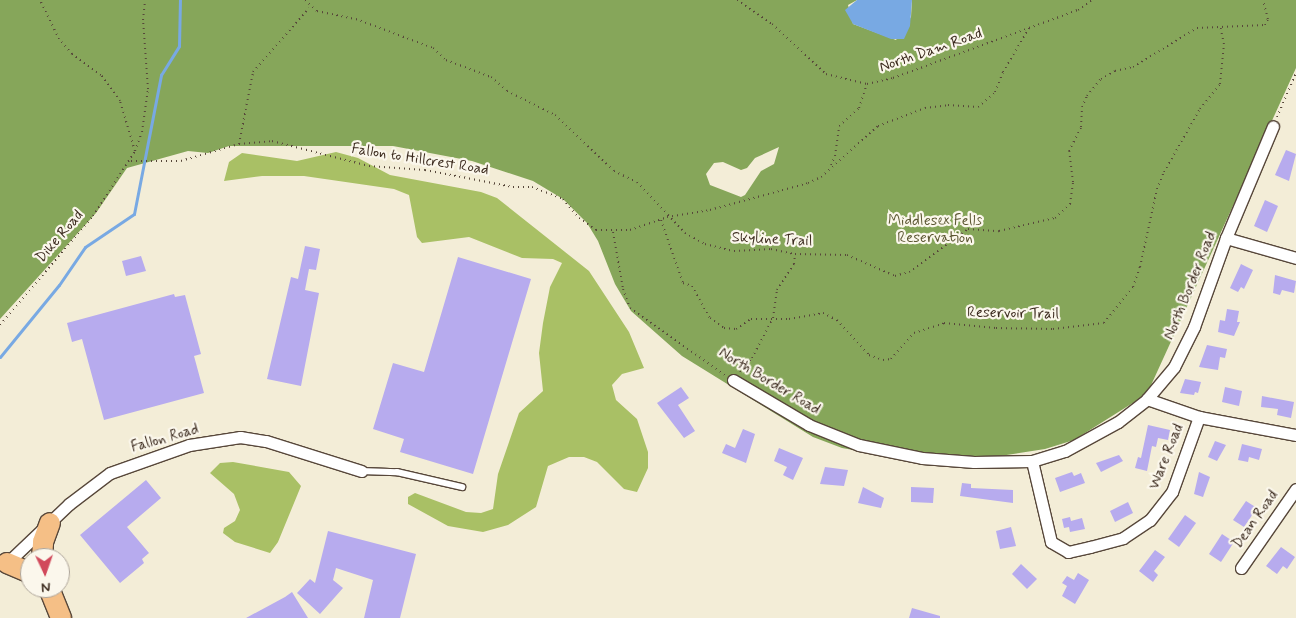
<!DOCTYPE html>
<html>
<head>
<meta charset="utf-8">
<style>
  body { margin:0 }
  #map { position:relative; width:1296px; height:618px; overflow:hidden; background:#f3edd7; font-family:Mynerve,sans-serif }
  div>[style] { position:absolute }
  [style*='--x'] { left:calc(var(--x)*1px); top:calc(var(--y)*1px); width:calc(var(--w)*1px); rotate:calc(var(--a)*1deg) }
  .green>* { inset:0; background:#a9c065 }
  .forest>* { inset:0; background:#86a65a }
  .water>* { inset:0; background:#78a9e3 }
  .stream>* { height:3px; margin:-1.5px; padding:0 1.5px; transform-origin:1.5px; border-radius:1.5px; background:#78a9e3 }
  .building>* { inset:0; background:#b7abee }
  .path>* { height:2px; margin-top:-1px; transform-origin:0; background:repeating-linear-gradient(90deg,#57473a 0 1px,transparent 0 5px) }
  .roads { filter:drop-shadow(1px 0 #57473a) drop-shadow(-1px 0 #57473a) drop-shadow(0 1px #57473a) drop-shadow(0 -1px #57473a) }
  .service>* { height:5.5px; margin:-2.75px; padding:0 2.75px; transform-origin:2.75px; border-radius:2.75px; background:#fff }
  .minor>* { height:11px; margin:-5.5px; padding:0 5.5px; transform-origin:5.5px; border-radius:5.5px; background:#fff }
  .motorway>* { height:20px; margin:-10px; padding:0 10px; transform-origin:10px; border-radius:10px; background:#f5bf86 }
  span { translate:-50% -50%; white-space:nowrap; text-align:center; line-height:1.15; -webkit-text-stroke:4.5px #fbf7ec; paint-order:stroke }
  .street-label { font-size:15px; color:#3b2a1e }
  .park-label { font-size:15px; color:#5c5733 }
  .north { position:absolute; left:20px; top:548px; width:50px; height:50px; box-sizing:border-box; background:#fbf7ec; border:1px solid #aea59a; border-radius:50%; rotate:177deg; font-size:14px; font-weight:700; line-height:20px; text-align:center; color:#3b2a1e }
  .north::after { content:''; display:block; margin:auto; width:18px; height:22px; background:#d1495b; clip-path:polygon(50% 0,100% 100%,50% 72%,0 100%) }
</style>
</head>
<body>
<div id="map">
  <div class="green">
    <i style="clip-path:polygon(336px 152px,358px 158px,390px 175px,481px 192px,497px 198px,589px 271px,629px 332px,644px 368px,622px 374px,612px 385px,616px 400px,637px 419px,648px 452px,648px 468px,637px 492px,624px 489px,597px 462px,584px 457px,569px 457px,548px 466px,536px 507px,508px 525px,483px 532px,448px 526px,408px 504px,408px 497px,415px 493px,466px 512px,481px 513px,493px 509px,498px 474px,519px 413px,543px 391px,539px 353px,543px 323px,550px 287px,562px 263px,553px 259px,522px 258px,469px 237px,422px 243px,417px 237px,409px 195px,394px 189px,304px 176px,262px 176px,224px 181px,229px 162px,242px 153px,297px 161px)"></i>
    <i style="clip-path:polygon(233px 462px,289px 472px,301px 486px,278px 542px,270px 553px,235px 542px,223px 533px,224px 528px,235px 521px,240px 510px,234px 494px,210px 473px,220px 463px)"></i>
  </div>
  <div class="forest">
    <i style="clip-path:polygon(evenodd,0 0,857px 0,848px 5px,853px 24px,896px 40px,911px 17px,912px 0,1296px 0,1296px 68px,1147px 394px,1074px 440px,1045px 449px,987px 458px,893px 457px,842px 448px,813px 437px,682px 356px,631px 311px,615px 284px,598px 241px,587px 223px,563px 199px,533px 181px,472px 161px,393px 146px,229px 146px,208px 153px,188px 151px,127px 168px,96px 213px,0 319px,0 0,779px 147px,774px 164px,761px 171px,745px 195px,741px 197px,710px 185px,706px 174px,714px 163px,723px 162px,741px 170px,747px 168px,755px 158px,779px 147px)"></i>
  </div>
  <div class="water">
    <i style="clip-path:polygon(857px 0,912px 0,910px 26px,904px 39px,891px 39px,853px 24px,845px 10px)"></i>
  </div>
  <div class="stream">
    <i style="--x:0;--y:357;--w:93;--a:-50.7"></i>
    <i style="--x:59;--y:285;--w:46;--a:-55.6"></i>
    <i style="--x:85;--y:247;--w:59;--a:-34"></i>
    <i style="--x:134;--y:214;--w:142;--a:-79"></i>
    <i style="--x:161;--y:75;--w:34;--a:-58"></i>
    <i style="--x:179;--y:46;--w:46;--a:-88.8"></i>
  </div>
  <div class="building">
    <i style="clip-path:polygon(1286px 150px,1296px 154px,1289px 181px,1275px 175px)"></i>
    <i style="clip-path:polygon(1265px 200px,1278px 206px,1267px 232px,1254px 226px)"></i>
    <i style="clip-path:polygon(305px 246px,320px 249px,316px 270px,309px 269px,305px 290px,319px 293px,301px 386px,267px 379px,291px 277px,298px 279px)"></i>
    <i style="clip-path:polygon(141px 256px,146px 271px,126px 276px,122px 261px)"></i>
    <i style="clip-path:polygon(458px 257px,531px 279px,473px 474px,400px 452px,404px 439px,373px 429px,393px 363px,424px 372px)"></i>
    <i style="clip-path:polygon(1241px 264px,1253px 270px,1244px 289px,1241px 287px,1238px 292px,1230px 288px)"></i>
    <i style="clip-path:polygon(1275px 275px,1296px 281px,1294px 293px,1282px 290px,1280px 295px,1273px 293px)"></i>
    <i style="clip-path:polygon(174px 294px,175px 297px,185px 295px,201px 354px,194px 356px,204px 393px,104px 420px,82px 339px,72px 342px,67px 323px)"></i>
    <i style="clip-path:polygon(1227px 309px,1239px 311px,1237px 322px,1240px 322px,1234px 336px,1218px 332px,1220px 320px,1225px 321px)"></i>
    <i style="clip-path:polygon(1207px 345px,1227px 349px,1225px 358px,1220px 357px,1218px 370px,1199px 367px)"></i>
    <i style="clip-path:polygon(1185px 379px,1201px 382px,1198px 393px,1195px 392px,1194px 395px,1180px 393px)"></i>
    <i style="clip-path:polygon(681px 387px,689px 398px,678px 405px,695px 431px,684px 438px,657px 403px)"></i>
    <i style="clip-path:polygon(1225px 387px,1242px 391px,1239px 406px,1222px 402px)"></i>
    <i style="clip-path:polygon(1262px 396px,1294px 402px,1291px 418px,1277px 415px,1278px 409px,1261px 407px)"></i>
    <i style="clip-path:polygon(1148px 425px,1170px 430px,1168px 440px,1158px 438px,1156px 447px,1152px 446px,1147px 471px,1135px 468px,1138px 457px,1141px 458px)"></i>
    <i style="clip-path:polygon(743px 429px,755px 434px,746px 463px,722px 453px,726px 444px,735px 448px)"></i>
    <i style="clip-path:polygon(1215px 441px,1226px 445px,1217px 461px,1208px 457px)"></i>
    <i style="clip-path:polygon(1242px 444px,1262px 449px,1259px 460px,1249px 457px,1248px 462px,1238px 460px)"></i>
    <i style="clip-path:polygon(779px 448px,803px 458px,793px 480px,783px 475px,787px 467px,774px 461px)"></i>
    <i style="clip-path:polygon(1119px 455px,1123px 461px,1101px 472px,1096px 463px)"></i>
    <i style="clip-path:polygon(825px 467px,848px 470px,844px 486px,820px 484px)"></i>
    <i style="clip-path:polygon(1072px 472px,1074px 476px,1081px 473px,1085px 483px,1060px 492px,1055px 478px)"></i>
    <i style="clip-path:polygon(1199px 472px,1210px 477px,1203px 497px,1194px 494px)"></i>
    <i style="clip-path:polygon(146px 480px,161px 498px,127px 527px,149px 553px,142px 559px,144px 563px,120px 583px,80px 535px)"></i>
    <i style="clip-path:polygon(962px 483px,971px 484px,971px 488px,1013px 490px,1013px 503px,960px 496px)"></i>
    <i style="clip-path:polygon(863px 487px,884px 498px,881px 508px,858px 503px)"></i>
    <i style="clip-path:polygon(911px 487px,934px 488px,933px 503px,911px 502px)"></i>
    <i style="clip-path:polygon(1246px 501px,1257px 508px,1244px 527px,1233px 520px)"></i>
    <i style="clip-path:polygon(1128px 502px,1133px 513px,1115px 522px,1110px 511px)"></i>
    <i style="clip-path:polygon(1185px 515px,1196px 523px,1179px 547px,1168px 539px)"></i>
    <i style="clip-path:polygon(1070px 517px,1071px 521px,1082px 518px,1085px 529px,1070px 532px,1069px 527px,1064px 528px,1062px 519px)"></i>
    <i style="clip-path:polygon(1011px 527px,1016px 546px,1000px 549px,996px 531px)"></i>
    <i style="clip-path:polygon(328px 531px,416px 554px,400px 618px,364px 618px,373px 580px,336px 568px,333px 580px,343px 588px,320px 614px,297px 593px,310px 579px,315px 583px)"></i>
    <i style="clip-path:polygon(1222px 534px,1234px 542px,1221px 562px,1209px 554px)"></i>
    <i style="clip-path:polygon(1281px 547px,1295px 557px,1287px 569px,1283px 566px,1277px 574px,1266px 566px)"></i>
    <i style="clip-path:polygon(1155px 550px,1165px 557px,1154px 571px,1158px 575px,1153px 582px,1139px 571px)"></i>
    <i style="clip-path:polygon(1021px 564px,1037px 579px,1027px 589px,1012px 574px)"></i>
    <i style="clip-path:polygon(1078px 573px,1089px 580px,1075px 604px,1062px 596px,1067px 586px,1062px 583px,1067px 576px,1074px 580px)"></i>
    <i style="clip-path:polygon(292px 592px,308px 618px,246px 618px,285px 597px)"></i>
    <i style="clip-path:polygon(912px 608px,940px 616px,940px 618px,909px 618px)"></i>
  </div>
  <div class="path">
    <i style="--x:305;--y:0;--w:16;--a:43"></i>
    <i style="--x:317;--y:11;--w:40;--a:12"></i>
    <i style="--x:356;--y:19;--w:82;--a:20.6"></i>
    <i style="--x:433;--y:48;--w:18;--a:43"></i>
    <i style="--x:446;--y:60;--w:48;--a:20.7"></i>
    <i style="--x:491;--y:77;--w:21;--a:41"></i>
    <i style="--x:507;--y:91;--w:54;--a:26.6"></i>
    <i style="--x:555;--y:115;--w:81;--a:43.5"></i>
    <i style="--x:614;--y:171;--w:25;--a:26"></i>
    <i style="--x:637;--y:182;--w:70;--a:46.7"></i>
    <i style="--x:685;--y:233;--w:23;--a:29"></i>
    <i style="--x:705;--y:244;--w:30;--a:14"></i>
    <i style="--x:734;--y:251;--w:37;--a:-3"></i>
    <i style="--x:771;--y:249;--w:25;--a:12"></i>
    <i style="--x:795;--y:254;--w:52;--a:1.1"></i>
    <i style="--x:847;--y:255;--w:52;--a:23.6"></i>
    <i style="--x:895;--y:276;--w:15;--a:-16"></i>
    <i style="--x:909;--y:272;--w:73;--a:-36.1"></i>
    <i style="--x:968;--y:229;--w:31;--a:4"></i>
    <i style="--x:999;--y:231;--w:57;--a:-13.1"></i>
    <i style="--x:1055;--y:218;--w:21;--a:-43"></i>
    <i style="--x:1070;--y:204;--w:22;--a:-82"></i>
    <i style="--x:1073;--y:182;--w:31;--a:-97"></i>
    <i style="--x:1069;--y:151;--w:27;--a:-63"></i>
    <i style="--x:1081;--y:127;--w:20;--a:-87"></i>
    <i style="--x:1082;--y:107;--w:12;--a:-66"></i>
    <i style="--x:1087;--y:96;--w:22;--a:-51"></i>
    <i style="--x:1101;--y:79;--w:16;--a:-30"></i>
    <i style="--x:1115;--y:71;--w:18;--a:-13"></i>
    <i style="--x:1133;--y:67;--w:75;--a:-31.4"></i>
    <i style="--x:1197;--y:28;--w:68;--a:-2.5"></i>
    <i style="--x:1265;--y:25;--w:7;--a:-63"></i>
    <i style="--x:1268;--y:19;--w:20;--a:-105"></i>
    <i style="--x:737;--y:0;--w:42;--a:34.4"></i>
    <i style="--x:772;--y:24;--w:74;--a:42.8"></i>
    <i style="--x:826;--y:74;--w:42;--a:13.7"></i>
    <i style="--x:867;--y:84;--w:27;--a:-13"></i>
    <i style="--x:893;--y:78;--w:145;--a:-20.2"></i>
    <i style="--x:1029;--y:28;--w:52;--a:-20.2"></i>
    <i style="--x:1078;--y:10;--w:17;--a:-36"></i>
    <i style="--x:1277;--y:117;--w:48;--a:-66.6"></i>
    <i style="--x:239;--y:144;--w:73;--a:-79"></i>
    <i style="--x:253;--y:72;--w:85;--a:-48.8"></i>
    <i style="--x:135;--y:151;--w:20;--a:-70"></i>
    <i style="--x:142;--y:132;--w:43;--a:-82.1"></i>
    <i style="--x:148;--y:89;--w:69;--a:-94.1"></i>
    <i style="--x:143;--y:20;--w:20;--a:-84"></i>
    <i style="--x:131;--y:161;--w:50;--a:0"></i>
    <i style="--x:181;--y:161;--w:60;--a:-16.3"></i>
    <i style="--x:239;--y:144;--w:33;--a:-5"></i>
    <i style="--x:272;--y:141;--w:100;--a:14.5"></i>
    <i style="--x:369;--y:166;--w:56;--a:4.1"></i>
    <i style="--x:425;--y:170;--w:90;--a:10.9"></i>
    <i style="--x:513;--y:187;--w:19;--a:0"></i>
    <i style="--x:532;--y:187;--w:33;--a:21"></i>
    <i style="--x:563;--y:199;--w:25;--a:50"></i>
    <i style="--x:579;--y:218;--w:21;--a:35"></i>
    <i style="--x:596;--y:230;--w:34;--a:0"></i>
    <i style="--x:630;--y:230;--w:39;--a:-19"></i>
    <i style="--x:667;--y:217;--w:44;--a:-9.2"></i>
    <i style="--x:710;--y:210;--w:102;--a:-15.4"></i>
    <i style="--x:808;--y:183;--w:14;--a:-25"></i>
    <i style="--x:821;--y:177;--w:76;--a:-41.8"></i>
    <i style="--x:878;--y:126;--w:50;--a:-21"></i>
    <i style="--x:925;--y:108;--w:23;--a:-7"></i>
    <i style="--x:948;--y:105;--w:30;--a:4"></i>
    <i style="--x:978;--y:107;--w:23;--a:-41"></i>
    <i style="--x:995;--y:92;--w:22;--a:-68"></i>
    <i style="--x:1003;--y:72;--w:51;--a:-59.4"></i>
    <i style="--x:831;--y:165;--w:10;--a:-66"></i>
    <i style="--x:835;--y:156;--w:30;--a:-82"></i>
    <i style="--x:839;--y:126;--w:27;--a:-42"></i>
    <i style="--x:859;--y:108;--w:25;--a:-72"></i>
    <i style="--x:661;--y:220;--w:67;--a:70.8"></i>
    <i style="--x:683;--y:283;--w:9;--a:18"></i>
    <i style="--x:692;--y:286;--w:37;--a:61"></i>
    <i style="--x:710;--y:318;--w:17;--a:36"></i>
    <i style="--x:724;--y:328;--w:12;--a:5"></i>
    <i style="--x:736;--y:329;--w:18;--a:-34"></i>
    <i style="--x:751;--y:319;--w:38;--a:0"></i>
    <i style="--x:789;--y:319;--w:35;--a:-10"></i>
    <i style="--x:823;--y:313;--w:16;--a:27"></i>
    <i style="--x:837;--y:320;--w:47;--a:47.6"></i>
    <i style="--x:869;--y:355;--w:15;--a:20"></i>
    <i style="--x:883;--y:360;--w:8;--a:-7"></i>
    <i style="--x:891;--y:359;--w:35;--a:-49"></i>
    <i style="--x:914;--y:333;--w:32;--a:-18"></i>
    <i style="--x:944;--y:323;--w:52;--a:5.5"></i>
    <i style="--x:996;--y:328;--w:57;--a:1"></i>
    <i style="--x:1053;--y:329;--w:51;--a:-6.7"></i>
    <i style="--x:1104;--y:323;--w:46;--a:-51.1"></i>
    <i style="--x:1133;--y:287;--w:21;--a:-71"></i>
    <i style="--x:1140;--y:267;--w:80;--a:-77.7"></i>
    <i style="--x:1157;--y:189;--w:18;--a:-68"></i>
    <i style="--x:1164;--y:172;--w:73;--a:-60.3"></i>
    <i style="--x:1200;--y:109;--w:32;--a:-51"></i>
    <i style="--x:1220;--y:84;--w:40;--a:-84.3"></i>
    <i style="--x:1224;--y:44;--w:19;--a:-102"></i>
    <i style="--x:613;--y:232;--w:58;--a:80"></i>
    <i style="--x:623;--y:289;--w:20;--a:70"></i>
    <i style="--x:630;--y:308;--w:116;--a:35.2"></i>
    <i style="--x:0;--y:325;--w:143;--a:-49.5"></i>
    <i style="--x:93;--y:216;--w:77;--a:-57.1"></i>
    <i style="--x:135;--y:151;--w:52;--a:-106.7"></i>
    <i style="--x:120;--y:101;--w:32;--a:-126"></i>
    <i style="--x:101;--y:75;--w:36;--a:-144"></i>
    <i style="--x:72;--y:54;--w:20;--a:-131"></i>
    <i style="--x:59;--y:39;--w:43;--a:-116"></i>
    <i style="--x:740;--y:372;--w:18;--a:-49"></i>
    <i style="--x:752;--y:358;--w:45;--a:-62.3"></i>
    <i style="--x:773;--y:318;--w:28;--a:-82"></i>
    <i style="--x:777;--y:290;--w:31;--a:-57"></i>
    <i style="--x:794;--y:264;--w:9;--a:-84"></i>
  </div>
  <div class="roads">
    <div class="service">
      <i style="--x:361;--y:471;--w:36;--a:2"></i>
      <i style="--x:397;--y:472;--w:67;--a:13"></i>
    </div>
    <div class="minor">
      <i style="--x:1226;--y:238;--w:73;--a:15.9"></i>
      <i style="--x:733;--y:380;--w:88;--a:30.6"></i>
      <i style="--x:809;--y:425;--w:54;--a:21.8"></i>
      <i style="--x:859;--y:445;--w:64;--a:11.7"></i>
      <i style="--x:922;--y:458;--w:52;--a:4.4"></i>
      <i style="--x:974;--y:462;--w:58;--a:-1"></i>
      <i style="--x:1032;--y:461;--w:34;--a:-17"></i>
      <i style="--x:1065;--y:451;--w:60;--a:-28.7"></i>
      <i style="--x:1118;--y:422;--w:37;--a:-38"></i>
      <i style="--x:1147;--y:399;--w:42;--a:-49.8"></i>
      <i style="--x:1174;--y:367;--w:45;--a:-63.4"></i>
      <i style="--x:1194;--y:327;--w:95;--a:-70.2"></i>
      <i style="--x:1226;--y:238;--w:121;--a:-67.2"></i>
      <i style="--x:1147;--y:399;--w:55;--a:19.1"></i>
      <i style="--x:1199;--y:417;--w:99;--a:10.5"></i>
      <i style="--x:1032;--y:461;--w:83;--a:76.8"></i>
      <i style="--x:1051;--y:542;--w:20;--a:30"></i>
      <i style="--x:1068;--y:552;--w:23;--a:-13"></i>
      <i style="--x:1090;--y:547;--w:34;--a:-15"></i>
      <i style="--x:1123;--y:538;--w:32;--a:-34"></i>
      <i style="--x:1150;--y:520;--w:36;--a:-52"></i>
      <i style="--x:1172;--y:492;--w:80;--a:-70.2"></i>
      <i style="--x:7;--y:563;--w:86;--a:-43.6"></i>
      <i style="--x:69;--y:504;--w:51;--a:-37.1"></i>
      <i style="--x:110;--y:473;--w:84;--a:-19.5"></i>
      <i style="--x:189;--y:445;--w:52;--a:-8.9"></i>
      <i style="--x:240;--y:437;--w:26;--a:9"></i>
      <i style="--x:266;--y:441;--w:100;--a:17.5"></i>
      <i style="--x:1241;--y:568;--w:96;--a:-55.2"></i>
    </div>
    <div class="motorway">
      <i style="--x:42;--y:558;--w:16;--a:-86"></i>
      <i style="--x:43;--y:542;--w:20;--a:-70"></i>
      <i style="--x:7;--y:563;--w:25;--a:23"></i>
      <i style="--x:49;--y:588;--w:32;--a:68"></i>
    </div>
  </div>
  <div class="street-label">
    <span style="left:931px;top:51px;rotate:-19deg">North Dam Road</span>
    <span style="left:420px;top:160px;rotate:9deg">Fallon to Hillcrest Road</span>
    <span style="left:60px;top:237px;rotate:-49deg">Dike Road</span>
    <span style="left:772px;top:240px;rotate:3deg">Skyline Trail</span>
    <span style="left:1191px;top:286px;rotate:-68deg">North Border Road</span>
    <span style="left:1013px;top:314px;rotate:1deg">Reservoir Trail</span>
    <span style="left:769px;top:382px;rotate:31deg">North Border Road</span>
    <span style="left:165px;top:439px;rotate:-16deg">Fallon Road</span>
    <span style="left:1167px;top:457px;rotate:-68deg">Ware Road</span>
    <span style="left:1256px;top:520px;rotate:-55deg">Dean Road</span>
  </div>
  <div class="park-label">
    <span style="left:935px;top:230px">Middlesex Fells<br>Reservation</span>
  </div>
  <div class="north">N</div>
</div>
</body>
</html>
